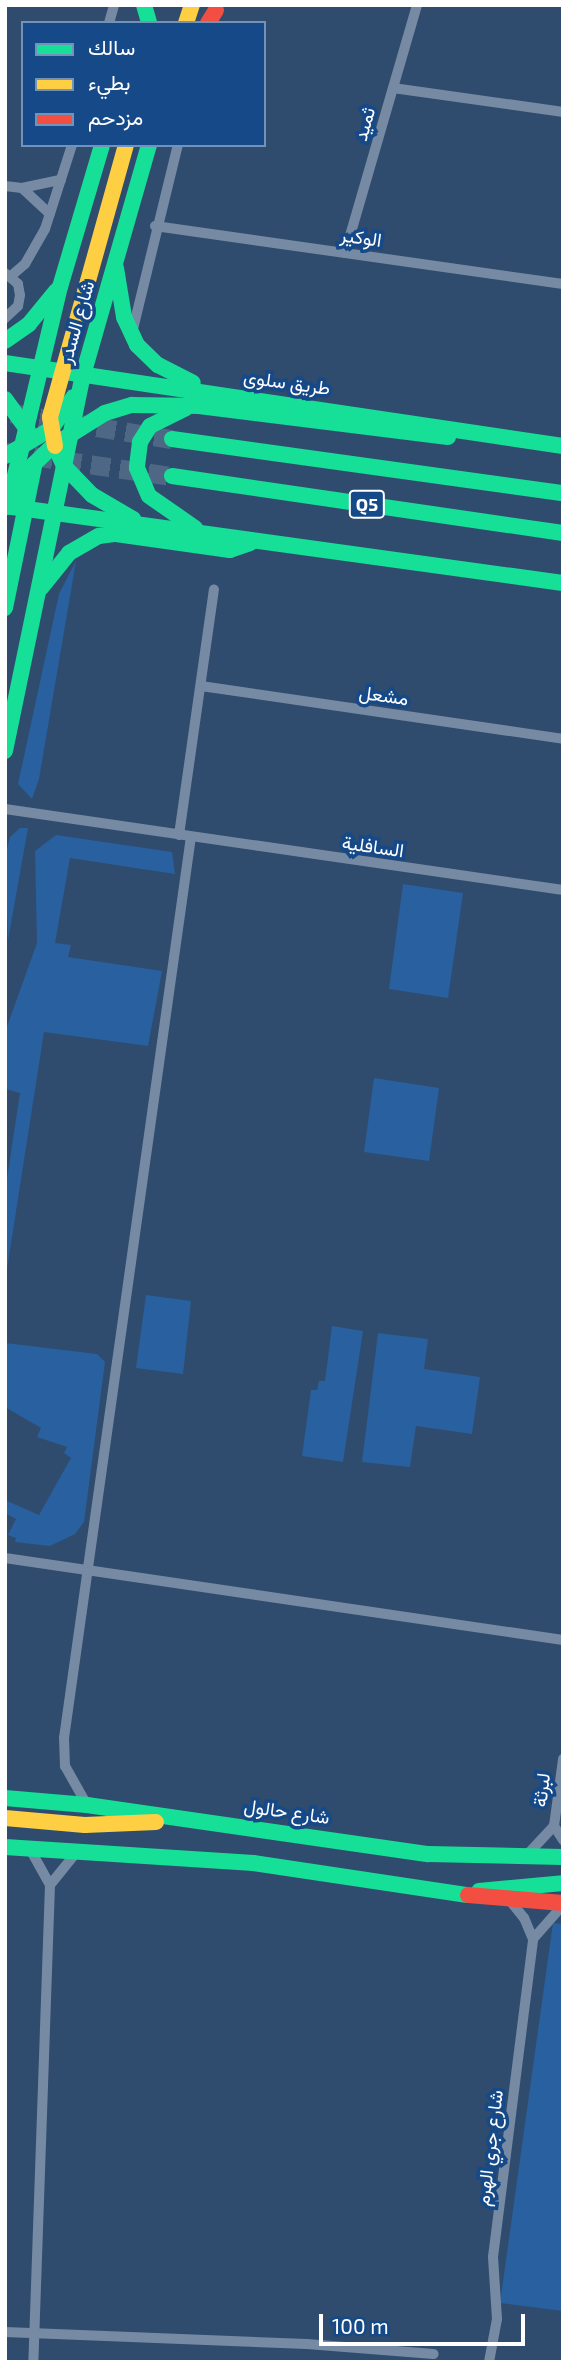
<!DOCTYPE html>
<html>
<head>
<meta charset="utf-8">
<style>
  body { margin:0 }
  #map { position:relative; width:568px; height:2367px; overflow:hidden; background:#2f4c6e; font-family:"Exo 2",Vazirmatn,sans-serif }
  div>[style] { position:absolute }
  [style*='--x'] { left:calc(var(--x)*1px); top:calc(var(--y)*1px); width:calc(var(--w)*1px); rotate:calc(var(--a)*1deg) }
  .green>* { inset:0; background:#29609f }
  .highway-tunnel>* { height:19px; margin-top:-9.5px; transform-origin:0; background:repeating-linear-gradient(90deg,#4e6784 0 19px,transparent 0 29px) }
  .street>* { height:10px; margin:-5px; padding:0 5px; transform-origin:5px; border-radius:5px; background:#768ba3 }
  .fast>* { height:16px; margin:-8px; padding:0 8px; transform-origin:8px; border-radius:8px; background:#16e098 }
  .slow>* { height:16px; margin:-8px; padding:0 8px; transform-origin:8px; border-radius:8px; background:#ffcf43 }
  .jam>* { height:16px; margin:-8px; padding:0 8px; transform-origin:8px; border-radius:8px; background:#f24e42 }
  span { translate:-50% -50%; white-space:nowrap; text-align:center; line-height:1.15; -webkit-text-stroke:7px #154988; paint-order:stroke }
  .shield-label span { padding:2px 5px; background:#154988; border:2px solid; border-radius:5px; -webkit-text-stroke-width:0 }
  .shield-label { font-size:18px; color:#fff; font-weight:700 }
  .street-label { font-size:19px; color:#fff }
  .frame { position:absolute; inset:0; border:7px solid #fff; pointer-events:none }
  .legend { position:absolute; left:21px; top:21px; width:245px; height:126px; box-sizing:border-box; background:#154988; border:2px solid #7392b8; margin:0; padding:9px 12px; list-style:none; font-size:21px; color:#fff }
  .legend li { display:flex; align-items:center; gap:14px; height:35px }
  .legend b { width:35px; border:2px solid #7392b8 }
  .scale { position:absolute; left:319px; top:2314px; width:206px; height:32px; box-sizing:border-box; border:4px solid #fff; border-top:0; padding-left:9px; font-size:21px; line-height:24px; white-space:nowrap; color:#fff; -webkit-text-stroke:5px #154988; paint-order:stroke }
</style>
</head>
<body>
<div id="map">
  <div class="green">
    <i style="clip-path:polygon(76px 561px,39px 779px,32px 799px,18px 784px,59px 594px)"></i>
    <i style="clip-path:polygon(20px 828px,28px 828px,8px 940px,5px 857px,10px 837px)"></i>
    <i style="clip-path:polygon(56px 835px,172px 852px,175px 874px,70px 858px,55px 943px,71px 945px,68px 957px,162px 971px,148px 1046px,44px 1032px,5px 1282px,5px 1192px,20px 1093px,5px 1089px,5px 1032px,37px 943px,35px 851px)"></i>
    <i style="clip-path:polygon(403px 884px,463px 893px,448px 998px,389px 989px)"></i>
    <i style="clip-path:polygon(374px 1078px,439px 1088px,429px 1161px,364px 1152px)"></i>
    <i style="clip-path:polygon(146px 1295px,191px 1301px,183px 1374px,136px 1368px)"></i>
    <i style="clip-path:polygon(332px 1326px,363px 1331px,343px 1462px,302px 1456px,311px 1390px,317px 1390px,319px 1381px,325px 1381px)"></i>
    <i style="clip-path:polygon(378px 1333px,428px 1339px,424px 1369px,480px 1377px,472px 1434px,416px 1426px,410px 1467px,362px 1462px)"></i>
    <i style="clip-path:polygon(5px 1343px,97px 1354px,105px 1362px,84px 1522px,75px 1534px,50px 1546px,15px 1542px,16px 1538px,8px 1535px,16px 1519px,5px 1513px,5px 1500px,39px 1515px,71px 1458px,64px 1453px,67px 1447px,37px 1437px,41px 1428px,5px 1407px)"></i>
    <i style="clip-path:polygon(553px 1923px,563px 1924px,563px 2311px,500px 2303px)"></i>
  </div>
  <div class="highway-tunnel">
    <i style="--x:11;--y:413;--w:163;--a:9.2"></i>
    <i style="--x:5;--y:452;--w:169;--a:8.2"></i>
  </div>
  <div class="street">
    <i style="--x:109;--y:23;--w:19;--a:-74"></i>
    <i style="--x:393;--y:88;--w:172;--a:8"></i>
    <i style="--x:5;--y:186;--w:17;--a:7"></i>
    <i style="--x:22;--y:188;--w:40;--a:-12"></i>
    <i style="--x:22;--y:188;--w:38;--a:43"></i>
    <i style="--x:155;--y:226;--w:412;--a:8.1"></i>
    <i style="--x:345;--y:253;--w:258;--a:-73.8"></i>
    <i style="--x:5;--y:273;--w:17;--a:40"></i>
    <i style="--x:18;--y:284;--w:11;--a:80"></i>
    <i style="--x:20;--y:295;--w:11;--a:100"></i>
    <i style="--x:18;--y:306;--w:18;--a:137"></i>
    <i style="--x:11;--y:276;--w:18;--a:-41"></i>
    <i style="--x:25;--y:264;--w:40;--a:-60.3"></i>
    <i style="--x:45;--y:229;--w:88;--a:-72.2"></i>
    <i style="--x:132;--y:333;--w:194;--a:-76.3"></i>
    <i style="--x:201;--y:686;--w:366;--a:8.3"></i>
    <i style="--x:5;--y:809;--w:564;--a:8.26"></i>
    <i style="--x:179;--y:835;--w:248;--a:-81.9"></i>
    <i style="--x:5;--y:1558;--w:564;--a:8.36"></i>
    <i style="--x:87;--y:1805;--w:45;--a:-119.4"></i>
    <i style="--x:65;--y:1766;--w:28;--a:-92"></i>
    <i style="--x:64;--y:1738;--w:910;--a:-81.98"></i>
    <i style="--x:554;--y:1826;--w:17;--a:57"></i>
    <i style="--x:30;--y:1849;--w:41;--a:60.9"></i>
    <i style="--x:50;--y:1885;--w:477;--a:92"></i>
    <i style="--x:526;--y:1856;--w:41;--a:-47"></i>
    <i style="--x:554;--y:1826;--w:68;--a:-82.3"></i>
    <i style="--x:50;--y:1885;--w:40;--a:-51"></i>
    <i style="--x:533;--y:1939;--w:45;--a:-48.6"></i>
    <i style="--x:5;--y:2332;--w:302;--a:2.3"></i>
    <i style="--x:307;--y:2344;--w:127;--a:4.5"></i>
    <i style="--x:489;--y:2362;--w:44;--a:-79.5"></i>
    <i style="--x:497;--y:2319;--w:62;--a:-93.7"></i>
    <i style="--x:493;--y:2257;--w:321;--a:-82.8"></i>
    <i style="--x:533;--y:1939;--w:23;--a:-113"></i>
    <i style="--x:524;--y:1918;--w:22;--a:-129"></i>
  </div>
  <div class="fast">
    <i style="--x:144;--y:5;--w:19;--a:74"></i>
    <i style="--x:116;--y:268;--w:50;--a:80.7"></i>
    <i style="--x:124;--y:317;--w:31;--a:65"></i>
    <i style="--x:137;--y:345;--w:29;--a:44"></i>
    <i style="--x:158;--y:365;--w:39;--a:27"></i>
    <i style="--x:5;--y:341;--w:29;--a:-35"></i>
    <i style="--x:29;--y:324;--w:43;--a:-50.7"></i>
    <i style="--x:5;--y:363;--w:564;--a:8.46"></i>
    <i style="--x:5;--y:399;--w:39;--a:54"></i>
    <i style="--x:186;--y:408;--w:40;--a:153.4"></i>
    <i style="--x:150;--y:426;--w:19;--a:122"></i>
    <i style="--x:140;--y:442;--w:26;--a:97"></i>
    <i style="--x:137;--y:468;--w:30;--a:67"></i>
    <i style="--x:149;--y:496;--w:56;--a:34.8"></i>
    <i style="--x:172;--y:439;--w:395;--a:7.9"></i>
    <i style="--x:55;--y:446;--w:22;--a:66"></i>
    <i style="--x:64;--y:466;--w:40;--a:46"></i>
    <i style="--x:92;--y:495;--w:48;--a:30.3"></i>
    <i style="--x:5;--y:456;--w:53;--a:-30.4"></i>
    <i style="--x:51;--y:429;--w:39;--a:-55"></i>
    <i style="--x:172;--y:476;--w:395;--a:8.3"></i>
    <i style="--x:12;--y:488;--w:207;--a:-76.6"></i>
    <i style="--x:60;--y:287;--w:148;--a:-73.5"></i>
    <i style="--x:5;--y:506;--w:563;--a:7.86"></i>
    <i style="--x:7;--y:507;--w:51;--a:-57.9"></i>
    <i style="--x:34;--y:464;--w:28;--a:-44"></i>
    <i style="--x:54;--y:445;--w:60;--a:-32.1"></i>
    <i style="--x:105;--y:413;--w:28;--a:-17"></i>
    <i style="--x:132;--y:405;--w:67;--a:0.9"></i>
    <i style="--x:199;--y:406;--w:251;--a:7.1"></i>
    <i style="--x:41;--y:588;--w:45;--a:-51.3"></i>
    <i style="--x:69;--y:553;--w:34;--a:-30"></i>
    <i style="--x:99;--y:536;--w:17;--a:-7"></i>
    <i style="--x:116;--y:534;--w:115;--a:8"></i>
    <i style="--x:230;--y:550;--w:21;--a:-19"></i>
    <i style="--x:5;--y:608;--w:144;--a:-78.4"></i>
    <i style="--x:5;--y:751;--w:384;--a:-78.3"></i>
    <i style="--x:83;--y:375;--w:239;--a:-74"></i>
    <i style="--x:5;--y:1798;--w:82;--a:4.9"></i>
    <i style="--x:87;--y:1805;--w:345;--a:8.2"></i>
    <i style="--x:428;--y:1854;--w:135;--a:1.3"></i>
    <i style="--x:5;--y:1847;--w:249;--a:3.7"></i>
    <i style="--x:253;--y:1863;--w:217;--a:8.5"></i>
    <i style="--x:479;--y:1891;--w:84;--a:-5.4"></i>
  </div>
  <div class="slow">
    <i style="--x:186;--y:23;--w:19;--a:-72"></i>
    <i style="--x:55;--y:446;--w:29;--a:-100"></i>
    <i style="--x:50;--y:417;--w:282;--a:-74.4"></i>
    <i style="--x:5;--y:1818;--w:80;--a:5"></i>
    <i style="--x:85;--y:1825;--w:71;--a:-2.4"></i>
  </div>
  <div class="jam">
    <i style="--x:208;--y:23;--w:15;--a:-58"></i>
    <i style="--x:468;--y:1895;--w:95;--a:4.8"></i>
  </div>
  <div class="shield-label">
    <span style="left:367px;top:504px">Q5</span>
  </div>
  <div class="street-label">
    <span style="left:364px;top:124px;rotate:-74deg">ثميد</span>
    <span style="left:361px;top:237px;rotate:8deg">الوكير</span>
    <span style="left:76px;top:322px;rotate:-74deg">شارع السدر</span>
    <span style="left:287px;top:382px;rotate:8deg">طريق سلوى</span>
    <span style="left:384px;top:695px;rotate:8deg">مشعل</span>
    <span style="left:373px;top:846px;rotate:8deg">السافلية</span>
    <span style="left:541px;top:1790px;rotate:-83deg">لبرثة</span>
    <span style="left:287px;top:1811px;rotate:8deg">شارع حالول</span>
    <span style="left:489px;top:2148px;rotate:-83deg">شارع جري الهرم</span>
  </div>
  <div class="frame"></div>
  <ul class="legend">
  <li><b style="height:9px;background:#16e098"></b>سالك</li>
  <li><b style="height:9px;background:#ffcf43"></b>بطيء</li>
  <li><b style="height:9px;background:#f24e42"></b>مزدحم</li>
  </ul>
  <div class="scale">100 m</div>
</div>
</body>
</html>
